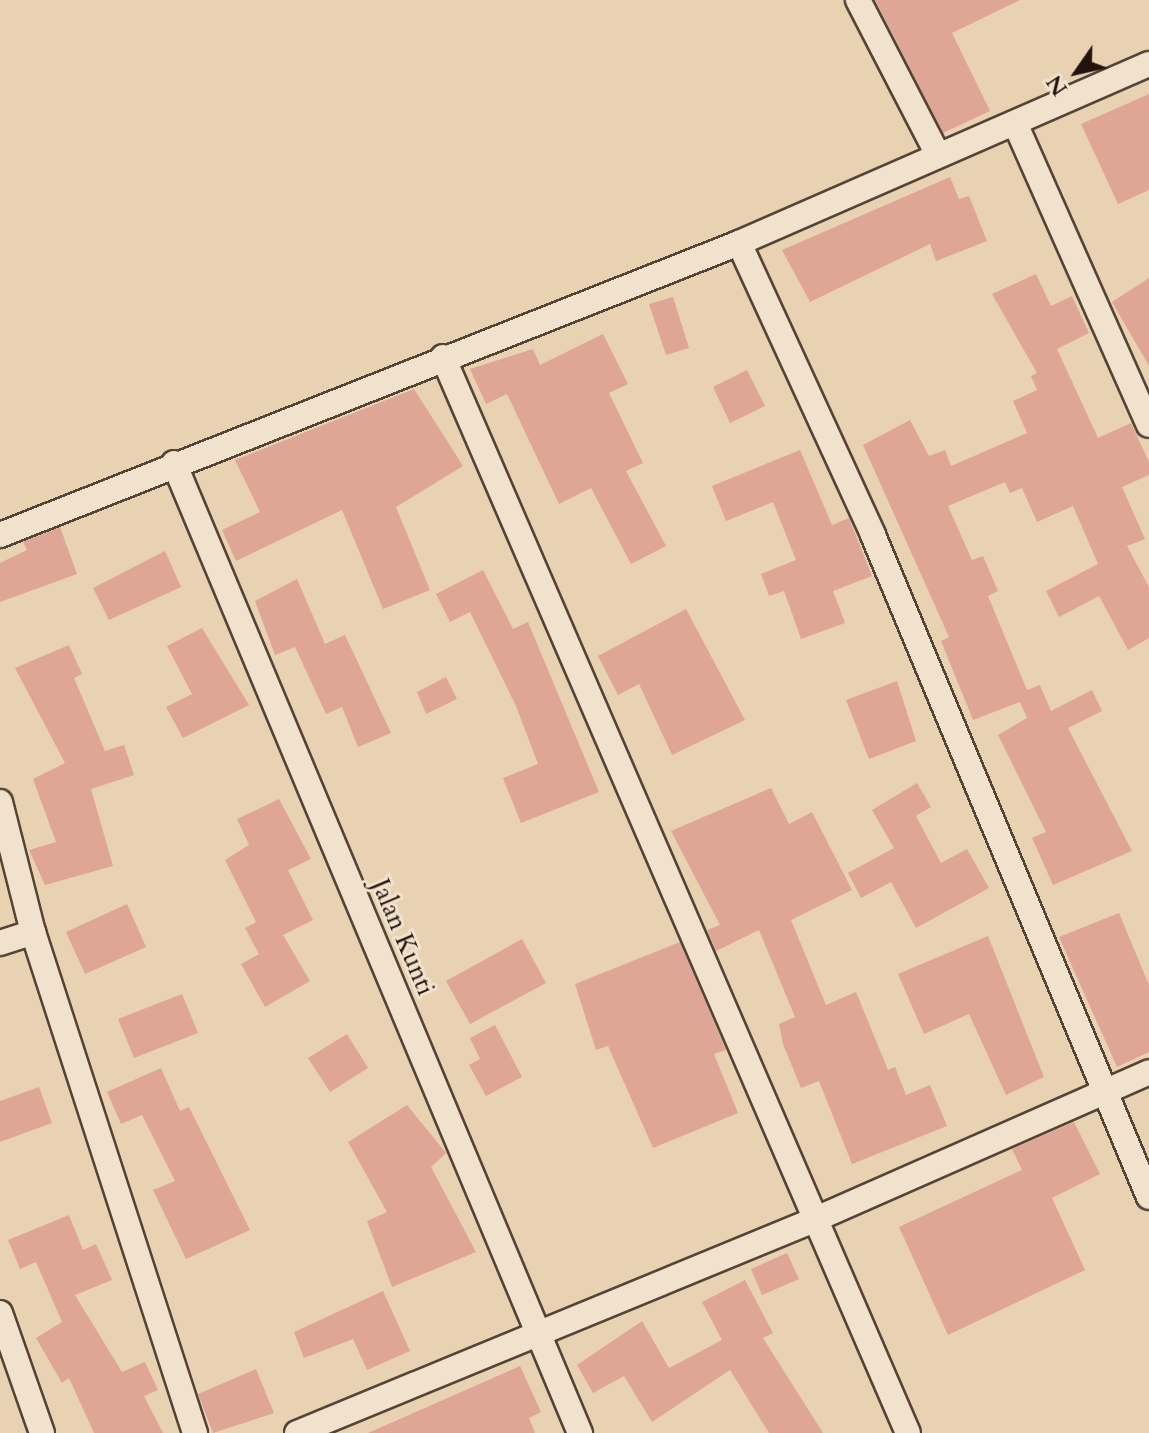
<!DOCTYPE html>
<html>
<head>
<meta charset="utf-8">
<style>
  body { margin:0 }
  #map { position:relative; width:1149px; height:1433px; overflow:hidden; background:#e8d2b2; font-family:Cardo,serif }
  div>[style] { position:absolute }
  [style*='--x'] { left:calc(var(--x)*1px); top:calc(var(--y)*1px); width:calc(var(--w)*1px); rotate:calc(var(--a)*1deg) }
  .building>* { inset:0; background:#dfa695 }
  .roads { filter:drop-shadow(2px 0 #544436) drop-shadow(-2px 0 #544436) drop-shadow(0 2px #544436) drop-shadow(0 -2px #544436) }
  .street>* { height:24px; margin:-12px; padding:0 12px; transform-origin:12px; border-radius:12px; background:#f0e2cd }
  span { translate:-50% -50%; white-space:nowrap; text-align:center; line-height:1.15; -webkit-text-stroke:6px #f0e2cd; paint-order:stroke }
  .street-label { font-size:26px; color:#22140c }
  .north { position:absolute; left:1037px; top:32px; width:80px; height:80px; -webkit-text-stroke:6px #f0e2cd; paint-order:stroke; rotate:236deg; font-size:22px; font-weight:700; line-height:32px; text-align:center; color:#22140c }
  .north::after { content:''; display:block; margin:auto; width:28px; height:36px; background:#22140c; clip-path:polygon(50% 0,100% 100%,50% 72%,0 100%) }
</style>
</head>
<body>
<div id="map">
  <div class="building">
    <i style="clip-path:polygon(875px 0,1020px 0,952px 33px,990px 111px,943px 133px)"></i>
    <i style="clip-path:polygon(1149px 94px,1149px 190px,1118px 204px,1081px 124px)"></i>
    <i style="clip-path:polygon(950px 177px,959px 199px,969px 196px,987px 241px,936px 261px,930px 244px,810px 302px,782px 250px)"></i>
    <i style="clip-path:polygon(1036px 274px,1051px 306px,1072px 296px,1089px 333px,1057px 349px,1098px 438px,1131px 423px,1149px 462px,1149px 475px,1122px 487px,1145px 539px,1127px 546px,1149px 587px,1149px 638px,1128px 650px,1099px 596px,1059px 617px,1046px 591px,1098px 564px,1073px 506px,1037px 522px,1022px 488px,1010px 493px,1005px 482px,948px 506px,972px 560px,983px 556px,998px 591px,988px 596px,1027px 690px,1040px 685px,1051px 711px,1092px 690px,1102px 711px,1068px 728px,1132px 851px,1053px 885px,1032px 838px,1046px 832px,998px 735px,1027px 718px,1020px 702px,973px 720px,941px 641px,949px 637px,863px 445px,910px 420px,929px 456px,945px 450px,951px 466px,1027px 433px,1013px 401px,1037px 390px,1031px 376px,1037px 373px,992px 294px)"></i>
    <i style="clip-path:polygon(1149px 278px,1149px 366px,1112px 302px)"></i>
    <i style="clip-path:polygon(673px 297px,689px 348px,666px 355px,649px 304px)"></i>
    <i style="clip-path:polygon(603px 334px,628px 384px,609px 393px,643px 463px,626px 471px,666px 546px,631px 564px,591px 488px,559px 504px,507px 394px,486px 404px,470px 369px,533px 349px,540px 365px)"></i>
    <i style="clip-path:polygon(747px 370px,765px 406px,730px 423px,713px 387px)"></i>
    <i style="clip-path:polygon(414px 389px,463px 466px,396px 507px,430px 590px,383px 609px,342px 510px,236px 561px,222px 530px,260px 512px,235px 460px)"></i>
    <i style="clip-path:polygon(800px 450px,832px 525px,849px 518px,872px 576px,833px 591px,845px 623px,801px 639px,784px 591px,769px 596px,761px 574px,796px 560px,773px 502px,726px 521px,712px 486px)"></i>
    <i style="clip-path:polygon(60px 527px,77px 574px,0 602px,0 563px,27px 550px,23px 542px)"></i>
    <i style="clip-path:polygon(165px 551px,181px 587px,109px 620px,93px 588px)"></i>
    <i style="clip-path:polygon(483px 570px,513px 629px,528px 622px,599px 792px,521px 823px,503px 778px,538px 764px,516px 706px,470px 612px,450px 622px,436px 594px)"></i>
    <i style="clip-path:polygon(297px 579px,325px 644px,345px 635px,391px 733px,358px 747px,342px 707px,326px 714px,295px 647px,275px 655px,255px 601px)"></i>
    <i style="clip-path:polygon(686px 609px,745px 720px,672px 755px,639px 684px,618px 695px,598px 656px)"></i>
    <i style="clip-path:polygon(202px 628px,249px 705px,183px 738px,166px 707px,192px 694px,167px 646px)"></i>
    <i style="clip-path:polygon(69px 645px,82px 674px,74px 678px,105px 751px,124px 745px,134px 775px,91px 789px,113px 866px,45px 885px,29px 850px,56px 842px,33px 779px,65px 763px,15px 668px)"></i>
    <i style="clip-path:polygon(446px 677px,457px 699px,426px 714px,417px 692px)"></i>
    <i style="clip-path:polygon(897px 681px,916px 741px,869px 759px,846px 700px)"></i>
    <i style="clip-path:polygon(917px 783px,931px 807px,916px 816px,941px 863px,967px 849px,989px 888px,916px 928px,891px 882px,861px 898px,848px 873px,894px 848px,872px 810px)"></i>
    <i style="clip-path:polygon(771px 788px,789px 824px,812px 812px,852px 890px,791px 920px,826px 1005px,856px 992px,888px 1070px,895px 1067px,906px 1095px,930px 1085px,947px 1126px,852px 1164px,819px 1081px,801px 1088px,783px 1044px,779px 1024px,795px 1017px,759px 930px,716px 951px,707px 930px,720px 925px,671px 831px)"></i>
    <i style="clip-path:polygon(279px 799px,311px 859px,288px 870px,313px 920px,283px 935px,310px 981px,265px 1007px,241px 964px,259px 954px,245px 928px,256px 922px,225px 860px,249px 845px,237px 819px)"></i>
    <i style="clip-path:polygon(127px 904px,146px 947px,85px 974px,66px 932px)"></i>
    <i style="clip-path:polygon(1119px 913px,1149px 985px,1149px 1052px,1117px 1067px,1059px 937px)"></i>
    <i style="clip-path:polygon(988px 936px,1044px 1077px,1006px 1095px,969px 1014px,924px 1034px,898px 974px)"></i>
    <i style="clip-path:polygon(522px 939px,546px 983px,470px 1024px,446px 981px)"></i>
    <i style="clip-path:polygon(680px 942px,726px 1050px,714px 1054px,738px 1113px,653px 1148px,608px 1046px,596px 1050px,575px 984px)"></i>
    <i style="clip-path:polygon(182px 994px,198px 1033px,134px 1058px,118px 1019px)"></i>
    <i style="clip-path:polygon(495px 1025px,522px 1077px,486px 1096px,469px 1065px,480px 1059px,470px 1038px)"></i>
    <i style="clip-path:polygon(347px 1034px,368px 1068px,330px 1092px,308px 1058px)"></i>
    <i style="clip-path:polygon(161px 1068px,180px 1111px,189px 1107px,250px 1230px,186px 1259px,153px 1190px,175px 1181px,142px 1115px,121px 1124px,107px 1092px)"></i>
    <i style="clip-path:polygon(39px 1087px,52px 1123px,0 1142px,0 1101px)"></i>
    <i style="clip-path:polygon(407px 1105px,446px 1153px,431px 1167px,476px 1252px,392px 1287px,367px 1221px,387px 1212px,348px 1142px)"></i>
    <i style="clip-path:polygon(1074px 1122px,1100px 1174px,1052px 1198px,1085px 1270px,948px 1335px,899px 1227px,1022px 1170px,1012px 1149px)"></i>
    <i style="clip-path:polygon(69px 1215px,83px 1250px,96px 1244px,112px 1280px,75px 1295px,122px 1372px,145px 1362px,158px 1390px,144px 1396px,163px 1433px,94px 1433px,69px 1378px,62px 1383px,36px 1338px,62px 1322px,36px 1262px,20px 1269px,8px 1240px)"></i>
    <i style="clip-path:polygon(787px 1253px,799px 1279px,762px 1295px,751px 1269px)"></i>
    <i style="clip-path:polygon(745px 1280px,773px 1333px,763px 1338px,823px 1433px,769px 1433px,730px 1370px,652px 1422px,624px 1376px,593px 1393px,577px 1365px,642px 1321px,669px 1368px,722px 1340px,702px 1302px)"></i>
    <i style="clip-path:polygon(383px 1291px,410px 1351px,367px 1370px,353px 1339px,304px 1358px,294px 1332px)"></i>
    <i style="clip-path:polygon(520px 1366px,541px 1412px,529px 1418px,535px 1433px,368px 1433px)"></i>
    <i style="clip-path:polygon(256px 1369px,274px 1413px,213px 1433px,198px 1394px)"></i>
  </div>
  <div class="roads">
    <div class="street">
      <i style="--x:858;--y:0;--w:174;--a:62.7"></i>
      <i style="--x:1015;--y:123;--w:330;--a:66.1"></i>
      <i style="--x:739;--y:243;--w:321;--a:65.3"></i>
      <i style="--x:873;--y:535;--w:717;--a:67.37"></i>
      <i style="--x:443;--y:357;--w:1172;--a:66.63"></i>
      <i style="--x:174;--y:463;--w:1052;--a:67.29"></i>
      <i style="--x:0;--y:535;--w:795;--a:-21.56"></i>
      <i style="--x:739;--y:243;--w:447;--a:-23.6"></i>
      <i style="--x:0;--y:802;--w:134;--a:75.8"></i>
      <i style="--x:33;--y:932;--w:527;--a:72.08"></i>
      <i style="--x:0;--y:943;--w:35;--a:-18"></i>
      <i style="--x:0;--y:1313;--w:127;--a:70.7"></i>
      <i style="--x:297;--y:1433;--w:559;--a:-22.39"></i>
      <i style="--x:814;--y:1220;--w:366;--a:-23.8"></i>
    </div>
  </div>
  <div class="street-label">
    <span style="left:403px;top:937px;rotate:67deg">Jalan Kunti</span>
  </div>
  <div class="north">N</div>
</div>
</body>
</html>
